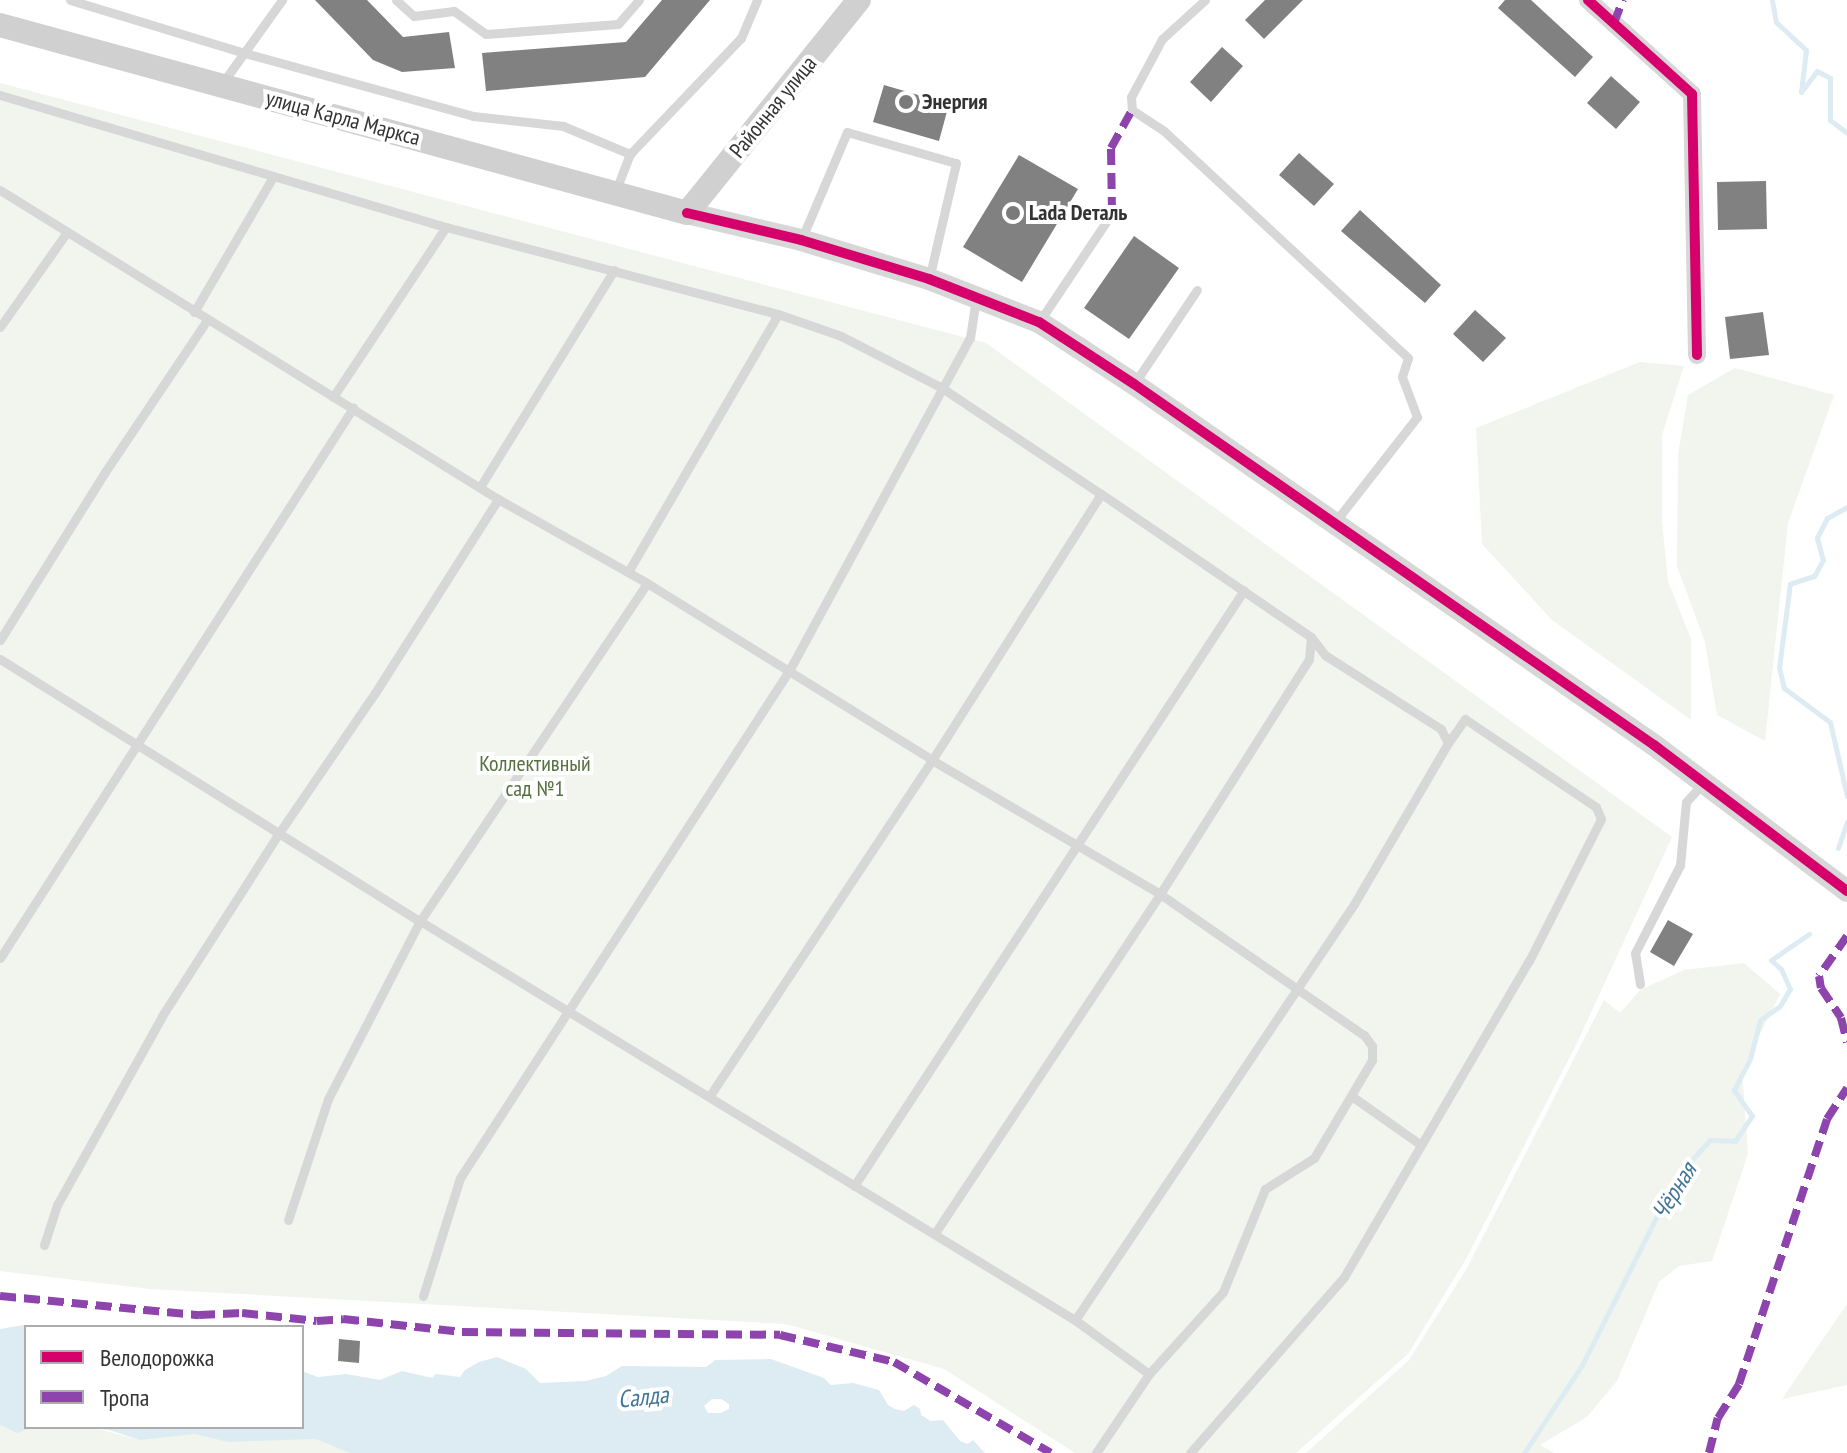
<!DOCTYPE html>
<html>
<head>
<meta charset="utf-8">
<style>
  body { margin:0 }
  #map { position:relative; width:1847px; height:1453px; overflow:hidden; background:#fff; font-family:"PT Sans Narrow",sans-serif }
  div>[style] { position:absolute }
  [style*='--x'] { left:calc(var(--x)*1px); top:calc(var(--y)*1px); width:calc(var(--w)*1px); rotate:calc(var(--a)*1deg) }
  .green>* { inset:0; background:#f1f5ed }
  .water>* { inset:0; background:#ddebf3 }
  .stream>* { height:5px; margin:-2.5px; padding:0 2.5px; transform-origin:2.5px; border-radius:2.5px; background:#ddebf3 }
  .building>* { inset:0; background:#818181 }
  .service>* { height:9px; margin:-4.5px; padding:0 4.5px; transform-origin:4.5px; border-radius:4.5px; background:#d7d7d7 }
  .minor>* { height:18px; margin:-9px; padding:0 9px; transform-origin:9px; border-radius:9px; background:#d7d7d7 }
  .tertiary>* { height:22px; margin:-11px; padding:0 11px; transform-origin:11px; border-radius:11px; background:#d7d7d7 }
  .secondary>* { height:24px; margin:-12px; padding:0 12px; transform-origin:12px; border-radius:12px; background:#d0d0d0 }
  .quiet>* { height:8px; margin-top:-4px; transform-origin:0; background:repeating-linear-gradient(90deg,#8e44ad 0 16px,transparent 0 24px) }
  .cycleway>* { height:10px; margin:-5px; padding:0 5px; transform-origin:5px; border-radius:5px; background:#d6006c }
  .dots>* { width:22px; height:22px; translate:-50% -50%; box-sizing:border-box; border:4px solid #fff; border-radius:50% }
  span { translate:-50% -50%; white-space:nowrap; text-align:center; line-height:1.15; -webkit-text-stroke:8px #fff; paint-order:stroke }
  .poi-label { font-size:22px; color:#333; font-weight:700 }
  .left { translate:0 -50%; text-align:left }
  .street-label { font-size:22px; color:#333 }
  .park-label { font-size:22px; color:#56703f }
  .water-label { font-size:24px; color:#3f7597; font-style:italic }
  .legend { position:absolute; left:24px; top:1325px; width:280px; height:104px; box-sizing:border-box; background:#fff; border:2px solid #adadad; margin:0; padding:10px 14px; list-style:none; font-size:24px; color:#333 }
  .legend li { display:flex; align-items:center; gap:16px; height:40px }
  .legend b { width:40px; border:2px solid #adadad }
</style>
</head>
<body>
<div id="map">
  <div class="green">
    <i style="clip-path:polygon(0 83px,986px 343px,1672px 837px,1577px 1043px,1466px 1259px,1408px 1354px,1296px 1453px,1075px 1453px,944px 1369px,786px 1324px,150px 1289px,0 1271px)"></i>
    <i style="clip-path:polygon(1640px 362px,1684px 366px,1662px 435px,1662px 522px,1668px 581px,1691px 639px,1691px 720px,1552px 620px,1482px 544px,1476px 428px)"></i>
    <i style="clip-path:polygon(1735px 368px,1834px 395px,1788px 523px,1765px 741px,1717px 715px,1705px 642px,1677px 566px,1678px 455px,1688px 395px)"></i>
    <i style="clip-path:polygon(1744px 963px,1780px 994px,1742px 1070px,1748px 1154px,1712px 1261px,1679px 1266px,1659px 1282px,1617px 1381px,1587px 1417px,1540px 1445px,1554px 1453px,1306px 1453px,1409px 1360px,1467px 1268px,1604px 1000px,1620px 1013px,1640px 990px,1684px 970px)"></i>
    <i style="clip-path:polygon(1847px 1304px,1847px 1385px,1782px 1399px)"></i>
    <i style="clip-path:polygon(0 1423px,5px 1428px,91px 1427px,136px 1439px,196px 1432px,306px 1437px,324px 1440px,351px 1453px,0 1453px)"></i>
  </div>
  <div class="water">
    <i style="clip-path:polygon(23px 1325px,31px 1327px,26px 1327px,26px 1427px,33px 1427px,17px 1433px,0 1425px,0 1329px)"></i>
    <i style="clip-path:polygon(evenodd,497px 1357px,526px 1369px,540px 1383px,586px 1381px,606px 1376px,622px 1366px,706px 1367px,715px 1360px,771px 1359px,824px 1378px,831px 1385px,853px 1383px,879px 1390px,888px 1405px,895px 1409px,904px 1411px,914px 1405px,920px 1409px,921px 1415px,931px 1421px,943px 1420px,960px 1441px,968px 1444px,973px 1440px,985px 1453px,350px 1453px,316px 1439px,228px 1442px,195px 1434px,140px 1440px,109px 1430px,81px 1427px,302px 1427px,302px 1371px,318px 1377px,346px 1374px,380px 1380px,402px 1371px,432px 1378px,436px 1374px,460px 1377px,465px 1370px,479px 1362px,497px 1357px,712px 1399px,721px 1399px,729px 1404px,729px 1409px,721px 1413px,708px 1413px,704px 1406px,712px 1399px)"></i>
  </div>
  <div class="stream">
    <i style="--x:1772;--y:0;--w:22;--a:80"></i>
    <i style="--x:1776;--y:22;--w:41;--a:43"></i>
    <i style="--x:1806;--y:50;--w:42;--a:96.8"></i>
    <i style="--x:1801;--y:92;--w:26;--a:-53"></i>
    <i style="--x:1817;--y:71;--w:15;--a:28"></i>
    <i style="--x:1830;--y:78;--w:42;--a:90"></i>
    <i style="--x:1830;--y:120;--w:21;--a:37"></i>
    <i style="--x:1847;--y:507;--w:23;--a:151"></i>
    <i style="--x:1827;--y:518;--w:22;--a:117"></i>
    <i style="--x:1817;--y:538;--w:23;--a:75"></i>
    <i style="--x:1823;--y:560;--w:18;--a:119"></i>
    <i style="--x:1814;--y:576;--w:25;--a:162"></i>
    <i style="--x:1790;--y:584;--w:84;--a:97.5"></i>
    <i style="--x:1779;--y:667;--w:22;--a:77"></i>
    <i style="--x:1784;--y:688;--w:57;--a:36.5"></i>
    <i style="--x:1830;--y:722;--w:76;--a:77.1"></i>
    <i style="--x:1838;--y:848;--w:28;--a:-71"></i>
    <i style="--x:1524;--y:1453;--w:105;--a:-56.6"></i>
    <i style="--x:1582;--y:1365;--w:212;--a:-63.3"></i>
    <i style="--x:1677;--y:1176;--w:49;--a:-47.5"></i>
    <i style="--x:1710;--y:1140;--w:25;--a:2"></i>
    <i style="--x:1735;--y:1141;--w:30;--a:-56"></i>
    <i style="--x:1752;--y:1116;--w:32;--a:-125"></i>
    <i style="--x:1734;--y:1090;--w:35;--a:-63"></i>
    <i style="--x:1750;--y:1059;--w:40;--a:-75.6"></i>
    <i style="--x:1760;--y:1020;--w:24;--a:-35"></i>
    <i style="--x:1780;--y:1006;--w:20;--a:-60"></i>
    <i style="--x:1790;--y:989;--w:22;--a:-114"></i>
    <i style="--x:1781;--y:969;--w:13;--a:-138"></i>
    <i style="--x:1771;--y:960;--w:46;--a:-34.4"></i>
  </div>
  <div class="building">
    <i style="clip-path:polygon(315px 0,367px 0,403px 37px,449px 32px,455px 68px,402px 72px,373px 60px)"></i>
    <i style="clip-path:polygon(662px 0,710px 0,645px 77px,486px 91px,482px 53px,626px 42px)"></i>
    <i style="clip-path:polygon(1265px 0,1303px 0,1264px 39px,1245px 20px)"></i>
    <i style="clip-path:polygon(1505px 0,1531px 0,1593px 57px,1575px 77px,1498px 8px)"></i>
    <i style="clip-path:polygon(1222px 47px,1243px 66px,1211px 102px,1190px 82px)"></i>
    <i style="clip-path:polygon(1611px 76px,1640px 102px,1616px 129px,1587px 103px)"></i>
    <i style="clip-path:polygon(884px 85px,949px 104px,939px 141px,873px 122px)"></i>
    <i style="clip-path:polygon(1299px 153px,1334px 184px,1314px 206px,1279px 175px)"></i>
    <i style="clip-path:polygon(1019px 155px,1078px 189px,1022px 282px,963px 247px)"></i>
    <i style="clip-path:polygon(1766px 181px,1767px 229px,1718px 230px,1717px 182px)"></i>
    <i style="clip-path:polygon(1360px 210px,1441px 285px,1425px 303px,1341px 231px)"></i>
    <i style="clip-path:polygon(1134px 236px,1179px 268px,1129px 339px,1084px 308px)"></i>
    <i style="clip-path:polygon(1475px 310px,1506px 338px,1483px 362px,1453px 334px)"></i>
    <i style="clip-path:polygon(1763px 312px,1769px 355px,1730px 359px,1725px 317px)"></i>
    <i style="clip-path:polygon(1668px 920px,1693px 934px,1674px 966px,1650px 952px)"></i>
    <i style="clip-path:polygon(339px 1339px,360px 1341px,359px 1363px,338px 1361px)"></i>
  </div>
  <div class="service">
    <i style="--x:70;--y:0;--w:179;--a:16.9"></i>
    <i style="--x:241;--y:52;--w:241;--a:15.4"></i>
    <i style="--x:473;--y:116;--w:91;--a:6.3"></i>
    <i style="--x:563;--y:126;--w:73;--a:22.7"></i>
    <i style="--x:396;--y:0;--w:24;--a:42"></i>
    <i style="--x:414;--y:16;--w:40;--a:-7.1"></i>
    <i style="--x:454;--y:11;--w:39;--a:36"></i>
    <i style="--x:486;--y:34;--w:132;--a:-4.3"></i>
    <i style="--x:618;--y:24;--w:32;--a:-49"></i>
    <i style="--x:1205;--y:0;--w:58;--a:137.8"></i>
    <i style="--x:1162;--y:39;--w:66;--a:118.1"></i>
    <i style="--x:1131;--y:97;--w:13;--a:86"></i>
    <i style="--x:1132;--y:110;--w:38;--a:33"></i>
    <i style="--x:1164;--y:131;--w:333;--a:42.9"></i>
    <i style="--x:1408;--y:358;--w:20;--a:108"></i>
    <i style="--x:1402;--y:377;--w:43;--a:69.4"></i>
    <i style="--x:1417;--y:417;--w:133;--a:128"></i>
    <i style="--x:221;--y:85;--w:105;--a:-54.3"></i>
    <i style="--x:0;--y:95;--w:465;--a:16.5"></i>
    <i style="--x:446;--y:227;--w:343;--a:14.7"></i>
    <i style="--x:778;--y:314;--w:67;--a:19.2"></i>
    <i style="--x:841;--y:336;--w:114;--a:27.2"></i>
    <i style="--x:942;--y:388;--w:191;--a:33.7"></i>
    <i style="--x:1101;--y:494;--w:315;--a:122.4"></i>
    <i style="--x:932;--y:760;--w:402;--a:123.5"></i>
    <i style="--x:0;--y:190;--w:586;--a:31.82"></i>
    <i style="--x:498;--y:499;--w:171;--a:29.4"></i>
    <i style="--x:647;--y:583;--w:335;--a:31.8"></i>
    <i style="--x:932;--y:760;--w:264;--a:30.4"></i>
    <i style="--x:1160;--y:894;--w:248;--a:34.7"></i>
    <i style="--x:1364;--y:1035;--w:14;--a:54"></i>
    <i style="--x:1372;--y:1046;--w:14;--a:90"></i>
    <i style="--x:1372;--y:1060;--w:114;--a:120.6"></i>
    <i style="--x:1314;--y:1158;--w:58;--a:147.7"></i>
    <i style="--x:1265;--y:1189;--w:111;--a:112.2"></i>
    <i style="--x:1223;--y:1292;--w:110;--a:132.1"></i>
    <i style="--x:1149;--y:1374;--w:95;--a:123.9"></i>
    <i style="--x:616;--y:190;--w:39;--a:-69"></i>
    <i style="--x:630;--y:154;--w:161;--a:-46.3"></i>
    <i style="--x:741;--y:38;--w:41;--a:-67.2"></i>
    <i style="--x:802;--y:238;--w:115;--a:-67"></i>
    <i style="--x:847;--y:132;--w:113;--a:15.9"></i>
    <i style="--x:956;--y:163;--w:119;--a:103.1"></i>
    <i style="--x:194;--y:312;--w:156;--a:-59.7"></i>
    <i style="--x:1039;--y:322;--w:131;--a:-56.2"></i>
    <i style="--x:0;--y:327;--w:116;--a:-54.8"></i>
    <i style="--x:1134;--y:384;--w:113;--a:-56.2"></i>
    <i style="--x:333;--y:397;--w:204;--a:-56.4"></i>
    <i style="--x:480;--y:487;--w:255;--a:-58.3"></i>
    <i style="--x:628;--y:572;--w:298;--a:-59.8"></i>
    <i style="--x:0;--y:640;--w:198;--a:-58"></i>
    <i style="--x:105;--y:472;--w:183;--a:-56.1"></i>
    <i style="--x:0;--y:659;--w:495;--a:32"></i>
    <i style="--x:420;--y:921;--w:767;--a:31.35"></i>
    <i style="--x:1075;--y:1320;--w:92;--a:36.1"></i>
    <i style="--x:0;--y:958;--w:654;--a:-57.31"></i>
    <i style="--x:1640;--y:984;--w:31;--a:-99"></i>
    <i style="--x:1635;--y:953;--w:99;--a:-62.9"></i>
    <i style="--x:1680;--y:865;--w:63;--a:-84.6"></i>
    <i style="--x:1686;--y:802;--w:27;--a:-48"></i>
    <i style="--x:1353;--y:1097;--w:83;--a:35.2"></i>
    <i style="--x:854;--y:1186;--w:712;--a:-56.8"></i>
    <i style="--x:288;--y:1220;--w:127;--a:-71.7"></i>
    <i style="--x:328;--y:1099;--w:200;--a:-62.7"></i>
    <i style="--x:420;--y:921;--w:407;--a:-56.1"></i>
    <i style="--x:935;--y:1233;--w:407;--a:-56.4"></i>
    <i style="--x:1160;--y:894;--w:278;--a:-57.6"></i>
    <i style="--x:1309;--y:659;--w:22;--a:-85"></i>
    <i style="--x:1311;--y:637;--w:254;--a:-145.7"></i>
    <i style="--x:44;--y:1245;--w:42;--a:-72"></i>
    <i style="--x:57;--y:1205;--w:216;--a:-60.9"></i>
    <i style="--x:162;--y:1016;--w:217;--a:-57.4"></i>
    <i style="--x:279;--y:833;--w:170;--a:-55.6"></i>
    <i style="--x:375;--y:693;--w:230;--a:-57.6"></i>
    <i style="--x:423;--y:1296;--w:124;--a:-72.6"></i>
    <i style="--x:460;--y:1178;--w:607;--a:-57.04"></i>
    <i style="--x:790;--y:669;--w:377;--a:-61.5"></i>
    <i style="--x:970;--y:338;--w:40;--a:-81.5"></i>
    <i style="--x:1075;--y:1320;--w:501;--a:-56.15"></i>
    <i style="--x:1354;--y:904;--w:186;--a:-59.7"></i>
    <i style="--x:1448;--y:743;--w:16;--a:-117"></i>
    <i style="--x:1441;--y:729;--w:138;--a:-147.5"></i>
    <i style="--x:1325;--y:655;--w:23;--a:-128"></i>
    <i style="--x:1190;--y:1453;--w:234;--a:-48.8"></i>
    <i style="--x:1344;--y:1277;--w:366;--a:-59.7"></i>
    <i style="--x:1529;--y:961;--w:159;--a:-63.1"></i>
    <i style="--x:1601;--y:819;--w:13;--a:-113"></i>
    <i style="--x:1596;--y:807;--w:158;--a:-146.1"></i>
    <i style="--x:1465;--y:719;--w:29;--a:125"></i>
  </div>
  <div class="minor">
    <i style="--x:1588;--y:0;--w:140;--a:42.1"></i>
    <i style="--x:1692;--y:94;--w:261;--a:88.9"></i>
  </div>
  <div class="tertiary">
    <i style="--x:687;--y:213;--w:117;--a:13.3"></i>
    <i style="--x:801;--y:240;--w:134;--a:16.9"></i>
    <i style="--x:929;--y:279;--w:118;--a:21.4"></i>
    <i style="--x:1039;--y:322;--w:113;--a:33.1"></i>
    <i style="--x:1134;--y:384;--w:633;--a:34.77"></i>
    <i style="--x:1654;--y:745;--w:242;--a:37.1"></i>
  </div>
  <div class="secondary">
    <i style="--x:0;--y:25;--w:712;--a:15.3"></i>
    <i style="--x:687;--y:213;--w:274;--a:-51.1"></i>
  </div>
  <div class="quiet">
    <i style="--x:1614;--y:23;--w:25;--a:-69"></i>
    <i style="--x:1112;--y:213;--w:65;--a:-90.9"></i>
    <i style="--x:1111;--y:148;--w:43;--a:-61.1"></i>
    <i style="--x:1847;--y:936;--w:49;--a:125"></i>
    <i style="--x:1819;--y:976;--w:12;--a:81"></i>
    <i style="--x:1821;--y:988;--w:36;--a:56"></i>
    <i style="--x:1841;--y:1018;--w:25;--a:76"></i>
    <i style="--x:0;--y:1296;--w:200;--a:5.5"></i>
    <i style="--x:199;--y:1315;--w:43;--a:-2.7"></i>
    <i style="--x:242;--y:1313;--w:75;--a:6.1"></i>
    <i style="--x:317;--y:1321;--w:26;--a:-4"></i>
    <i style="--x:343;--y:1319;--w:120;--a:6.2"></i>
    <i style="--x:462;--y:1332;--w:318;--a:0.5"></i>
    <i style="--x:780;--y:1335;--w:117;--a:13.3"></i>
    <i style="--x:894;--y:1362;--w:181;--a:30.1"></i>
    <i style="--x:1709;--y:1453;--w:36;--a:-76"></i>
    <i style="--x:1718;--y:1418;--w:40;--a:-58"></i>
    <i style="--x:1739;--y:1384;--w:279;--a:-71.6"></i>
    <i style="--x:1827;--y:1119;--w:37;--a:-57"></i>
  </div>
  <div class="cycleway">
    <i style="--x:1588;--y:0;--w:140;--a:42.1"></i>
    <i style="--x:1692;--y:94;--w:261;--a:88.9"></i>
    <i style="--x:687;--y:213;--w:117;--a:13.3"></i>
    <i style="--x:801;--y:240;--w:134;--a:16.9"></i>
    <i style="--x:929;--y:279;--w:118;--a:21.4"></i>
    <i style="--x:1039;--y:322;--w:113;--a:33.1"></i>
    <i style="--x:1134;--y:384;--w:633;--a:34.77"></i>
    <i style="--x:1654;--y:745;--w:242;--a:37.1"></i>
  </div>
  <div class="dots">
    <i style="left:906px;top:102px;background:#7a7a7a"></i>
    <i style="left:1013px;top:213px;background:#7a7a7a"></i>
  </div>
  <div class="poi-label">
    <span class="left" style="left:922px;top:102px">Энергия</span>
    <span class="left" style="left:1029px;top:213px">Lada Dеталь</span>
  </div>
  <div class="street-label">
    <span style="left:773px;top:107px;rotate:-51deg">Районная улица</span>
    <span style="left:343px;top:118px;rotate:15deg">улица Карла Маркса</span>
  </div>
  <div class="park-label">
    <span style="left:535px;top:776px">Коллективный<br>сад №1</span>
  </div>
  <div class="water-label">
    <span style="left:1674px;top:1191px;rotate:-58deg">Чёрная</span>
    <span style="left:643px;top:1397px;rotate:-6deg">Салда</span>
  </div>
  <ul class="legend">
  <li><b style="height:10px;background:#d6006c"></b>Велодорожка</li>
  <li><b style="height:10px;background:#8e44ad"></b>Тропа</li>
  </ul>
</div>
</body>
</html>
